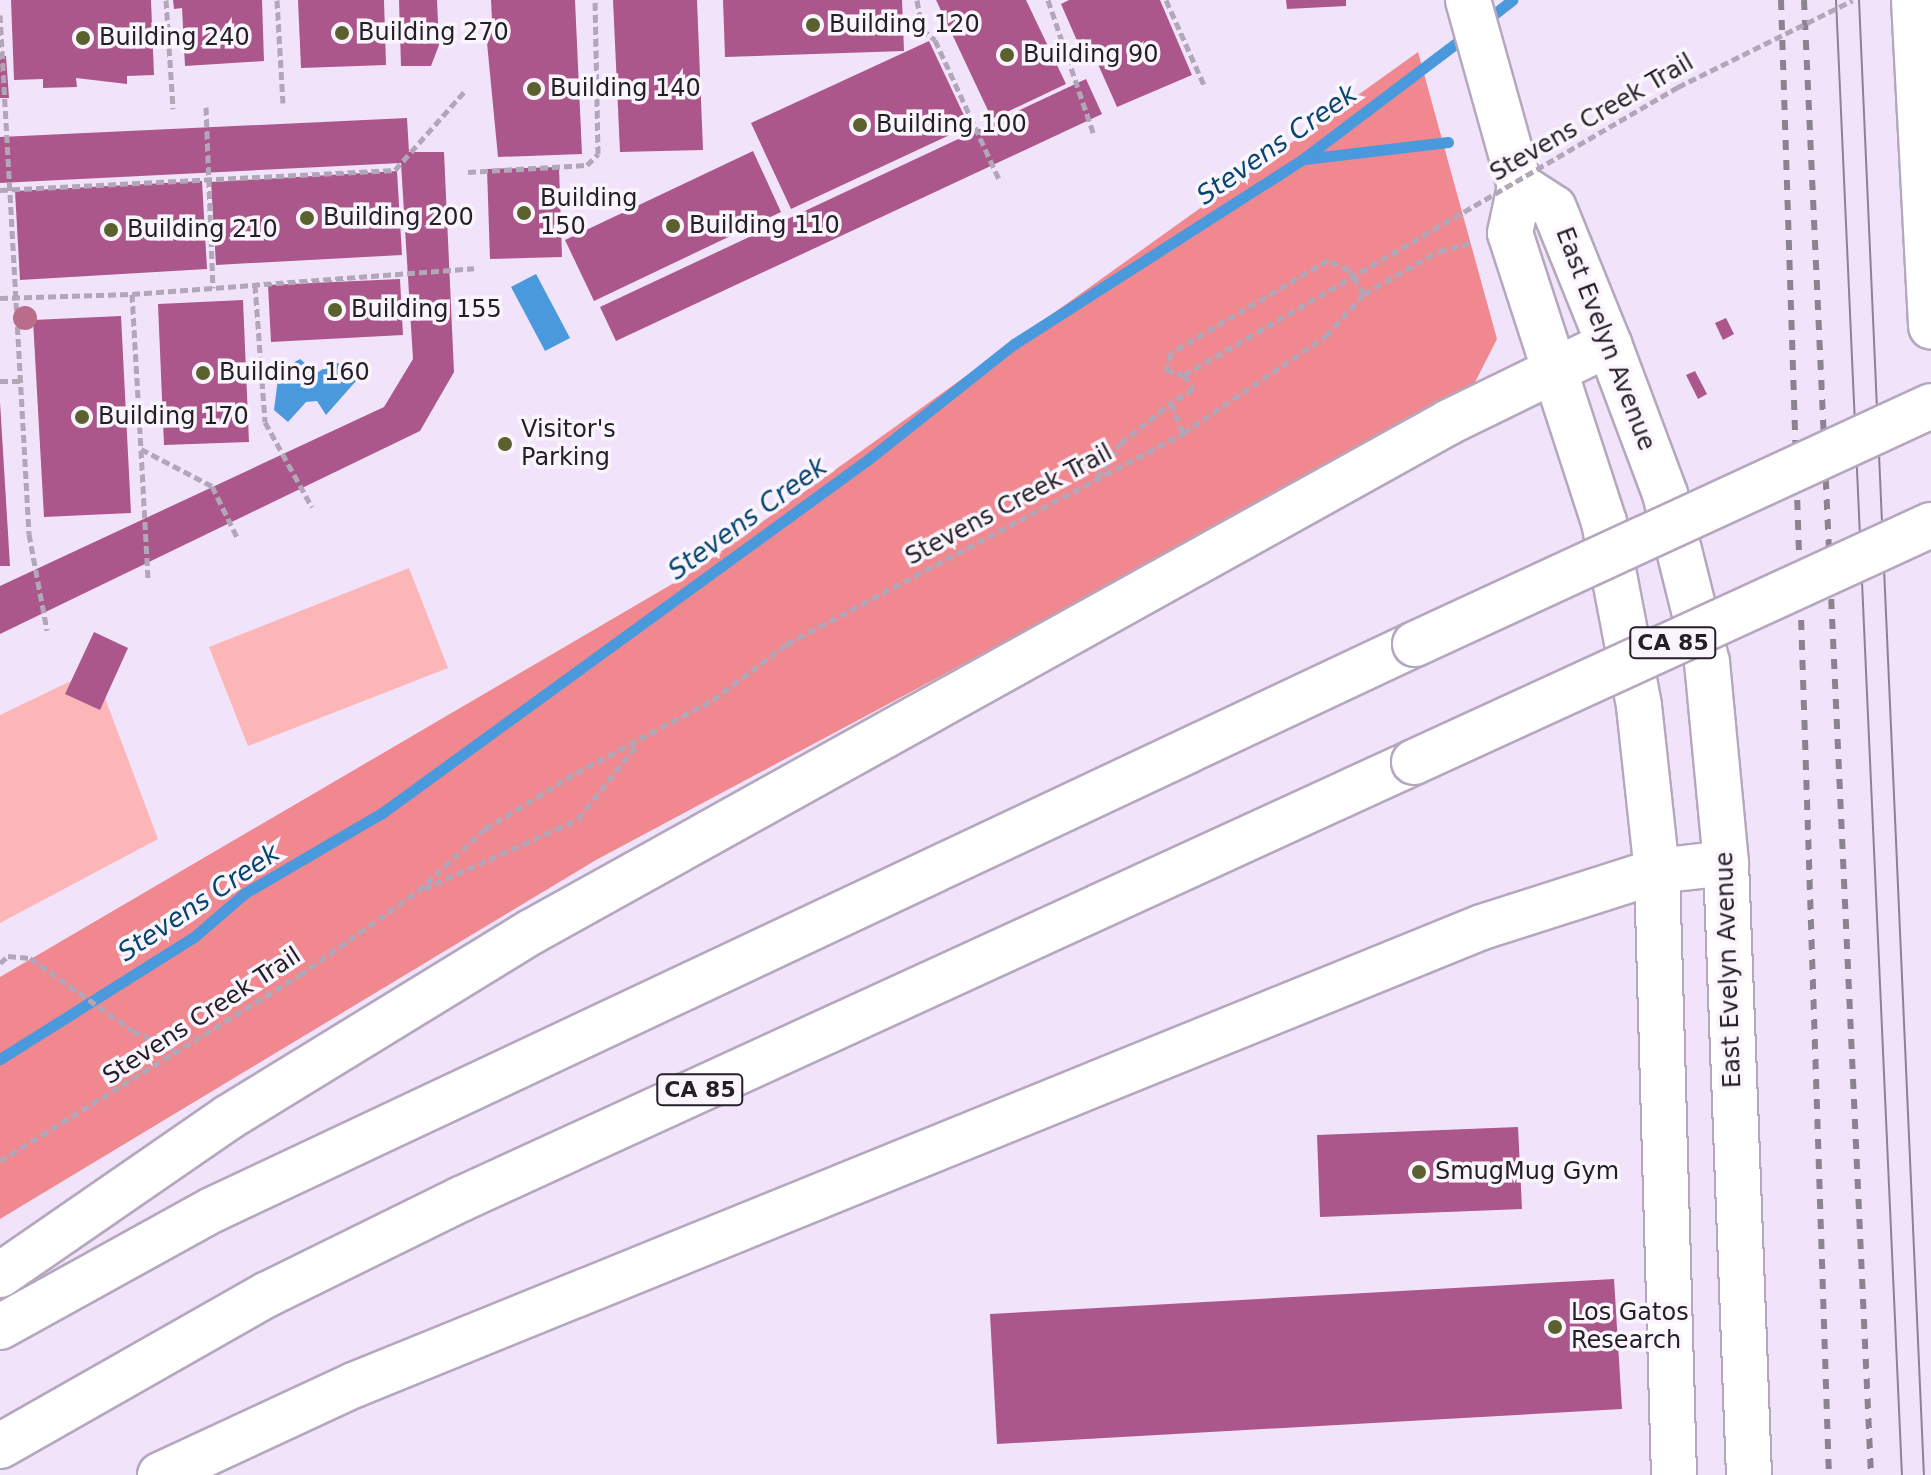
<!DOCTYPE html>
<html>
<head>
<meta charset="utf-8">
<style>
  body { margin:0 }
  #map { position:relative; width:1931px; height:1475px; overflow:hidden; background:#f1e4fa; font-family:"DejaVu Sans",sans-serif }
  div>[style] { position:absolute }
  [style*='--x'] { left:calc(var(--x)*1px); top:calc(var(--y)*1px); width:calc(var(--w)*1px); rotate:calc(var(--a)*1deg) }
  .green>* { inset:0; background:#fcb6b8 }
  .forest>* { inset:0; background:#f1888f }
  .water>* { inset:0; background:#4999dc }
  .stream>* { height:11px; margin:-5.5px; padding:0 5.5px; transform-origin:5.5px; border-radius:5.5px; background:#4999dc }
  .building>* { inset:0; background:#ac578b }
  .path>* { height:5px; margin-top:-2.5px; transform-origin:0; background:repeating-linear-gradient(90deg,#b1a7b8 0 8px,transparent 0 12px) }
  .roads { filter:drop-shadow(2px 0 #b5a8be) drop-shadow(-2px 0 #b5a8be) drop-shadow(0 2px #b5a8be) drop-shadow(0 -2px #b5a8be) }
  .secondary>* { height:44px; margin:-22px; padding:0 22px; transform-origin:22px; border-radius:22px; background:#fff }
  .trunk>* { height:44px; margin:-22px; padding:0 22px; transform-origin:22px; border-radius:22px; background:#fff }
  .motorway>* { height:44px; margin:-22px; padding:0 22px; transform-origin:22px; border-radius:22px; background:#fff }
  .tram>* { height:2px; margin:-1px; padding:0 1px; transform-origin:1px; border-radius:1px; background:#8c8392 }
  .rail>* { height:6px; margin-top:-3px; transform-origin:0; background:repeating-linear-gradient(90deg,#8c8392 0 10px,transparent 0 20px) }
  .path-bridge>* { height:5px; margin-top:-2.5px; transform-origin:0; background:repeating-linear-gradient(90deg,#b1a7b8 0 8px,transparent 0 12px) }
  .bridges { filter:drop-shadow(2px 0 #b5a8be) drop-shadow(-2px 0 #b5a8be) drop-shadow(0 2px #b5a8be) drop-shadow(0 -2px #b5a8be) }
  .motorway-bridge>* { height:44px; margin:-22px; padding:0 22px; transform-origin:22px; border-radius:22px; background:#fff }
  .trees>* { width:24px; height:24px; margin:-12px; border-radius:50%; background:#b96d88 }
  .dots>* { width:22px; height:22px; translate:-50% -50%; box-sizing:border-box; border:4px solid #faf4fd; border-radius:50% }
  span { translate:-50% -50%; white-space:nowrap; text-align:center; line-height:1.15; -webkit-text-stroke:7px #faf4fd; paint-order:stroke }
  .shield-label span { padding:2px 6px; background:#faf4fd; border:2px solid; border-radius:6px; -webkit-text-stroke-width:0 }
  .shield-label { font-size:22px; color:#241f27; font-weight:700 }
  .poi-label { font-size:24px; color:#241f27 }
  .left { translate:0 -50%; text-align:left }
  .street-label { font-size:24px; color:#241f27 }
  .water-label { font-size:26px; color:#064570; font-style:italic }
</style>
</head>
<body>
<div id="map">
  <div class="green">
    <i style="clip-path:polygon(409px 568px,448px 668px,248px 746px,209px 647px)"></i>
    <i style="clip-path:polygon(71px 681px,66px 693px,105px 698px,158px 839px,0 923px,0 715px)"></i>
  </div>
  <div class="forest">
    <i style="clip-path:polygon(1418px 52px,1497px 339px,1469px 394px,596px 860px,0 1219px,0 977px,691px 573px)"></i>
  </div>
  <div class="water">
    <i style="clip-path:polygon(536px 274px,570px 338px,545px 351px,511px 287px)"></i>
    <i style="clip-path:polygon(300px 359px,317px 373px,331px 363px,355px 364px,356px 381px,326px 415px,317px 401px,306px 402px,288px 422px,274px 410px,279px 371px)"></i>
  </div>
  <div class="stream">
    <i style="--x:1484;--y:22;--w:36;--a:-38"></i>
    <i style="--x:1304;--y:159;--w:145;--a:-6.7"></i>
    <i style="--x:0;--y:1059;--w:229;--a:-32.2"></i>
    <i style="--x:194;--y:937;--w:67;--a:-40.8"></i>
    <i style="--x:245;--y:893;--w:159;--a:-30.3"></i>
    <i style="--x:382;--y:813;--w:603;--a:-36.03"></i>
    <i style="--x:870;--y:458;--w:184;--a:-38.4"></i>
    <i style="--x:1014;--y:344;--w:343;--a:-32.6"></i>
    <i style="--x:1303;--y:159;--w:206;--a:-37.1"></i>
  </div>
  <div class="building">
    <i style="clip-path:polygon(11px 0,151px 0,154px 75px,127px 76px,127px 84px,76px 78px,77px 87px,43px 88px,43px 79px,14px 80px)"></i>
    <i style="clip-path:polygon(173px 0,262px 0,264px 61px,185px 66px,182px 8px,174px 9px)"></i>
    <i style="clip-path:polygon(298px 0,384px 0,386px 65px,301px 68px)"></i>
    <i style="clip-path:polygon(399px 0,437px 0,439px 45px,431px 66px,401px 66px)"></i>
    <i style="clip-path:polygon(491px 0,575px 0,582px 154px,498px 157px,485px 22px,492px 21px)"></i>
    <i style="clip-path:polygon(613px 0,697px 0,703px 150px,620px 152px)"></i>
    <i style="clip-path:polygon(723px 0,902px 0,904px 51px,725px 57px)"></i>
    <i style="clip-path:polygon(936px 0,1026px 0,1066px 84px,992px 119px)"></i>
    <i style="clip-path:polygon(1069px 0,1160px 0,1192px 75px,1117px 107px,1097px 62px,1088px 66px,1061px 4px)"></i>
    <i style="clip-path:polygon(1286px 0,1346px 0,1346px 6px,1287px 9px)"></i>
    <i style="clip-path:polygon(929px 41px,969px 126px,791px 209px,751px 123px)"></i>
    <i style="clip-path:polygon(6px 56px,9px 98px,0 98px,0 57px)"></i>
    <i style="clip-path:polygon(1086px 79px,1102px 114px,616px 341px,600px 307px)"></i>
    <i style="clip-path:polygon(407px 118px,409px 152px,444px 152px,454px 372px,420px 431px,0 634px,0 586px,384px 407px,413px 359px,401px 163px,0 183px,0 137px)"></i>
    <i style="clip-path:polygon(753px 151px,781px 212px,594px 301px,565px 240px)"></i>
    <i style="clip-path:polygon(559px 167px,562px 257px,490px 259px,487px 169px)"></i>
    <i style="clip-path:polygon(397px 171px,402px 255px,216px 265px,211px 182px)"></i>
    <i style="clip-path:polygon(202px 181px,207px 269px,20px 280px,15px 191px)"></i>
    <i style="clip-path:polygon(400px 279px,403px 335px,271px 342px,268px 285px)"></i>
    <i style="clip-path:polygon(243px 300px,249px 442px,164px 445px,158px 304px)"></i>
    <i style="clip-path:polygon(121px 316px,131px 513px,44px 517px,33px 320px)"></i>
    <i style="clip-path:polygon(1726px 318px,1734px 334px,1723px 340px,1715px 323px)"></i>
    <i style="clip-path:polygon(1695px 371px,1707px 394px,1698px 399px,1686px 375px)"></i>
    <i style="clip-path:polygon(0 402px,10px 566px,0 566px)"></i>
    <i style="clip-path:polygon(94px 632px,128px 648px,100px 710px,65px 694px)"></i>
    <i style="clip-path:polygon(1518px 1127px,1522px 1209px,1320px 1217px,1317px 1135px)"></i>
    <i style="clip-path:polygon(1614px 1279px,1622px 1409px,997px 1444px,990px 1314px)"></i>
  </div>
  <div class="path">
    <i style="--x:166;--y:0;--w:109;--a:86.3"></i>
    <i style="--x:277;--y:0;--w:103;--a:86.7"></i>
    <i style="--x:917;--y:0;--w:29;--a:80"></i>
    <i style="--x:922;--y:29;--w:17;--a:40"></i>
    <i style="--x:935;--y:40;--w:153;--a:65.3"></i>
    <i style="--x:1048;--y:0;--w:143;--a:71.2"></i>
    <i style="--x:1166;--y:0;--w:93;--a:65.9"></i>
    <i style="--x:0;--y:15;--w:520;--a:86.8"></i>
    <i style="--x:29;--y:534;--w:98;--a:79.4"></i>
    <i style="--x:206;--y:107;--w:181;--a:87.8"></i>
    <i style="--x:468;--y:172;--w:119;--a:-3.4"></i>
    <i style="--x:587;--y:165;--w:16;--a:-45"></i>
    <i style="--x:598;--y:154;--w:154;--a:-91.1"></i>
    <i style="--x:0;--y:190;--w:396;--a:-2.9"></i>
    <i style="--x:395;--y:170;--w:104;--a:-48.5"></i>
    <i style="--x:255;--y:285;--w:137;--a:85.8"></i>
    <i style="--x:265;--y:422;--w:97;--a:61.1"></i>
    <i style="--x:132;--y:294;--w:343;--a:-4.3"></i>
    <i style="--x:1364;--y:294;--w:86;--a:-29.8"></i>
    <i style="--x:1439;--y:251;--w:32;--a:-14"></i>
    <i style="--x:0;--y:298;--w:132;--a:-1.7"></i>
    <i style="--x:132;--y:294;--w:155;--a:86.7"></i>
    <i style="--x:141;--y:449;--w:80;--a:27.5"></i>
    <i style="--x:212;--y:486;--w:59;--a:63.9"></i>
    <i style="--x:0;--y:381;--w:20;--a:0"></i>
    <i style="--x:141;--y:450;--w:128;--a:86.9"></i>
    <i style="--x:1097;--y:478;--w:42;--a:-55.6"></i>
    <i style="--x:1121;--y:443;--w:64;--a:-38.7"></i>
    <i style="--x:1171;--y:403;--w:32;--a:68"></i>
    <i style="--x:424;--y:889;--w:169;--a:-24.4"></i>
    <i style="--x:578;--y:819;--w:93;--a:-51.5"></i>
    <i style="--x:0;--y:963;--w:11;--a:-41"></i>
    <i style="--x:8;--y:956;--w:22;--a:5"></i>
    <i style="--x:30;--y:958;--w:126;--a:35.3"></i>
    <i style="--x:133;--y:1031;--w:51;--a:24.1"></i>
    <i style="--x:0;--y:1161;--w:353;--a:-31.8"></i>
    <i style="--x:300;--y:975;--w:145;--a:-35.4"></i>
    <i style="--x:418;--y:891;--w:91;--a:-42.8"></i>
    <i style="--x:485;--y:829;--w:107;--a:-31.6"></i>
    <i style="--x:576;--y:773;--w:155;--a:-28.1"></i>
    <i style="--x:713;--y:700;--w:93;--a:-37.1"></i>
    <i style="--x:787;--y:644;--w:449;--a:-28"></i>
    <i style="--x:1183;--y:433;--w:173;--a:-34.1"></i>
    <i style="--x:1326;--y:336;--w:57;--a:-47.9"></i>
    <i style="--x:1364;--y:294;--w:28;--a:-122"></i>
    <i style="--x:1349;--y:270;--w:23;--a:-155"></i>
    <i style="--x:1328;--y:260;--w:182;--a:149.4"></i>
    <i style="--x:1171;--y:353;--w:18;--a:106"></i>
    <i style="--x:1166;--y:370;--w:19;--a:16"></i>
    <i style="--x:1184;--y:375;--w:17;--a:57"></i>
    <i style="--x:1193;--y:389;--w:26;--a:148"></i>
  </div>
  <div class="roads">
    <div class="secondary">
      <i style="--x:1468;--y:0;--w:193;--a:74.4"></i>
      <i style="--x:1520;--y:186;--w:48;--a:102"></i>
      <i style="--x:1510;--y:233;--w:304;--a:72"></i>
      <i style="--x:1604;--y:522;--w:187;--a:79.2"></i>
      <i style="--x:1639;--y:706;--w:166;--a:83.8"></i>
      <i style="--x:1657;--y:871;--w:604;--a:88.39"></i>
      <i style="--x:1520;--y:186;--w:40;--a:32.9"></i>
      <i style="--x:1554;--y:208;--w:147;--a:68"></i>
      <i style="--x:1609;--y:344;--w:160;--a:69.5"></i>
      <i style="--x:1665;--y:494;--w:173;--a:76"></i>
      <i style="--x:1707;--y:662;--w:202;--a:84.6"></i>
      <i style="--x:1726;--y:863;--w:612;--a:87.85"></i>
    </div>
    <div class="trunk">
      <i style="--x:1914;--y:0;--w:327;--a:87"></i>
    </div>
    <div class="motorway">
      <i style="--x:1924;--y:160;--w:9;--a:-41"></i>
      <i style="--x:0;--y:1275;--w:278;--a:-34.6"></i>
      <i style="--x:229;--y:1117;--w:354;--a:-31.5"></i>
      <i style="--x:531;--y:932;--w:1050;--a:-29.05"></i>
      <i style="--x:1449;--y:422;--w:178;--a:-26"></i>
      <i style="--x:0;--y:1327;--w:242;--a:-28.9"></i>
      <i style="--x:212;--y:1210;--w:1329;--a:-25.2"></i>
      <i style="--x:0;--y:1446;--w:308;--a:-29.6"></i>
      <i style="--x:268;--y:1294;--w:215;--a:-26.2"></i>
      <i style="--x:461;--y:1199;--w:1048;--a:-24.63"></i>
      <i style="--x:160;--y:1475;--w:214;--a:-24.9"></i>
      <i style="--x:354;--y:1385;--w:1217;--a:-22.1"></i>
      <i style="--x:1482;--y:927;--w:184;--a:-17.7"></i>
      <i style="--x:1657;--y:871;--w:69;--a:-6.6"></i>
    </div>
  </div>
  <div class="tram">
    <i style="--x:1836;--y:0;--w:1476;--a:87.44"></i>
    <i style="--x:1859;--y:0;--w:1476;--a:87.48"></i>
  </div>
  <div class="rail">
    <i style="--x:1781;--y:0;--w:1476;--a:88.14"></i>
    <i style="--x:1804;--y:0;--w:1477;--a:87.4"></i>
  </div>
  <div class="path-bridge">
    <i style="--x:1184;--y:375;--w:572;--a:-30.24"></i>
    <i style="--x:1678;--y:87;--w:195;--a:-26.4"></i>
  </div>
  <div class="bridges">
    <div class="motorway-bridge">
      <i style="--x:1415;--y:644;--w:568;--a:-24.76"></i>
      <i style="--x:1414;--y:762;--w:569;--a:-24.63"></i>
    </div>
  </div>
  <div class="trees">
    <i style="left:25px;top:318px"></i>
  </div>
  <div class="dots">
    <i style="left:813px;top:25px;background:#5a602e"></i>
    <i style="left:342px;top:33px;background:#5a602e"></i>
    <i style="left:83px;top:38px;background:#5a602e"></i>
    <i style="left:1007px;top:55px;background:#5a602e"></i>
    <i style="left:534px;top:89px;background:#5a602e"></i>
    <i style="left:860px;top:125px;background:#5a602e"></i>
    <i style="left:524px;top:213px;background:#5a602e"></i>
    <i style="left:307px;top:218px;background:#5a602e"></i>
    <i style="left:673px;top:226px;background:#5a602e"></i>
    <i style="left:111px;top:230px;background:#5a602e"></i>
    <i style="left:335px;top:310px;background:#5a602e"></i>
    <i style="left:203px;top:373px;background:#5a602e"></i>
    <i style="left:82px;top:417px;background:#5a602e"></i>
    <i style="left:505px;top:444px;background:#5a602e"></i>
    <i style="left:1419px;top:1172px;background:#5a602e"></i>
    <i style="left:1555px;top:1327px;background:#5a602e"></i>
  </div>
  <div class="shield-label">
    <span style="left:1673px;top:643px">CA 85</span>
    <span style="left:700px;top:1090px">CA 85</span>
  </div>
  <div class="poi-label">
    <span class="left" style="left:829px;top:25px">Building 120</span>
    <span class="left" style="left:358px;top:33px">Building 270</span>
    <span class="left" style="left:99px;top:38px">Building 240</span>
    <span class="left" style="left:1023px;top:55px">Building 90</span>
    <span class="left" style="left:550px;top:89px">Building 140</span>
    <span class="left" style="left:876px;top:125px">Building 100</span>
    <span class="left" style="left:540px;top:213px">Building<br>150</span>
    <span class="left" style="left:323px;top:218px">Building 200</span>
    <span class="left" style="left:689px;top:226px">Building 110</span>
    <span class="left" style="left:127px;top:230px">Building 210</span>
    <span class="left" style="left:351px;top:310px">Building 155</span>
    <span class="left" style="left:219px;top:373px">Building 160</span>
    <span class="left" style="left:98px;top:417px">Building 170</span>
    <span class="left" style="left:521px;top:444px">Visitor's<br>Parking</span>
    <span class="left" style="left:1435px;top:1172px">SmugMug Gym</span>
    <span class="left" style="left:1571px;top:1327px">Los Gatos<br>Research</span>
  </div>
  <div class="street-label">
    <span style="left:1592px;top:118px;rotate:-30deg">Stevens Creek Trail</span>
    <span style="left:1605px;top:339px;rotate:69deg">East Evelyn Avenue</span>
    <span style="left:1009px;top:505px;rotate:-28deg">Stevens Creek Trail</span>
    <span style="left:1729px;top:970px;rotate:-92deg">East Evelyn Avenue</span>
    <span style="left:202px;top:1016px;rotate:-33deg">Stevens Creek Trail</span>
  </div>
  <div class="water-label">
    <span style="left:1277px;top:145px;rotate:-35deg">Stevens Creek</span>
    <span style="left:748px;top:519px;rotate:-36deg">Stevens Creek</span>
    <span style="left:199px;top:903px;rotate:-34deg">Stevens Creek</span>
  </div>
</div>
</body>
</html>
